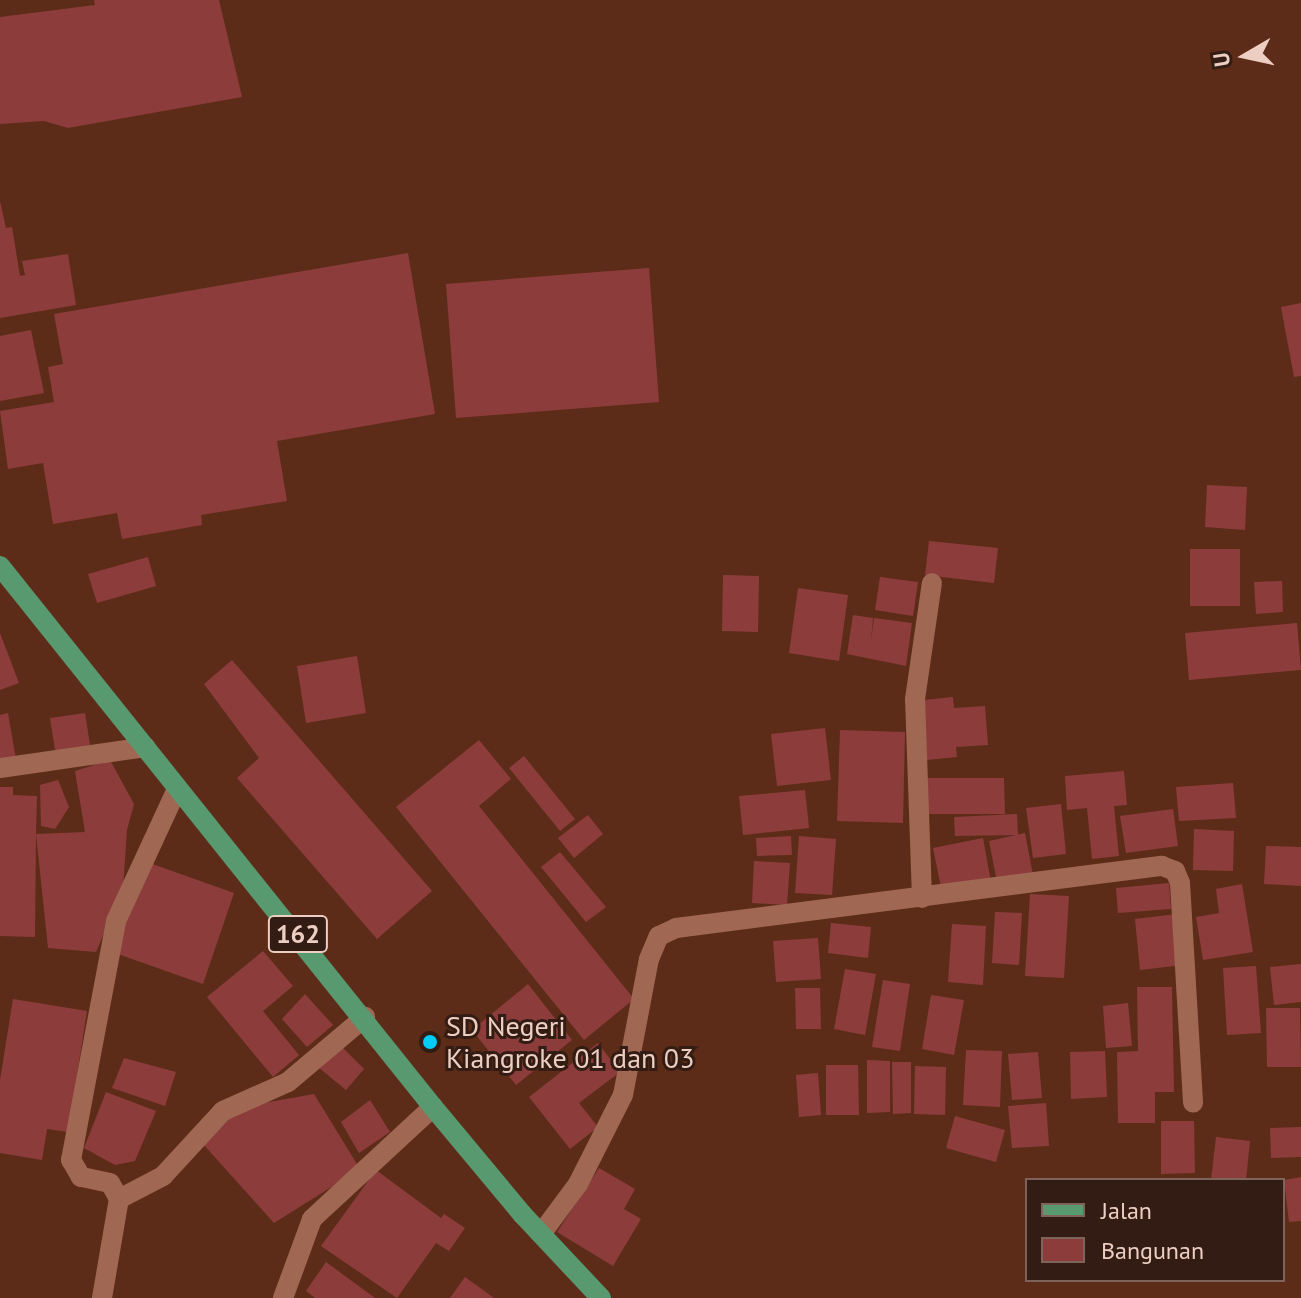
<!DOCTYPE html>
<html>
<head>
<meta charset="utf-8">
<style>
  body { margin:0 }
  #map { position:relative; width:1301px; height:1298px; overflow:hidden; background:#5d2c18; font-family:"PT Sans",sans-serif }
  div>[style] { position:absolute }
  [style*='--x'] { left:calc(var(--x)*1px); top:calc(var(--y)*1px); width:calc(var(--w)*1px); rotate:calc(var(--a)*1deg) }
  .building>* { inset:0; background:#8d3c3c }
  .street>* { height:20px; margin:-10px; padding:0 10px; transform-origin:10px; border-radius:10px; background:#a06853 }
  .primary>* { height:20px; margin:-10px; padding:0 10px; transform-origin:10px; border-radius:10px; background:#59996f }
  .dots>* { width:22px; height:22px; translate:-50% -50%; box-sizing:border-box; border:4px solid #331c13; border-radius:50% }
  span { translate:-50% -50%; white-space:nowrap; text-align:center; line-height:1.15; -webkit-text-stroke:6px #331c13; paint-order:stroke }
  .shield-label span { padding:2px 6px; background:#331c13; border:2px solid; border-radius:6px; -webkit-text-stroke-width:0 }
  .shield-label { font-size:26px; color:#edcec2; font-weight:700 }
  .poi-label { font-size:28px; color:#edcec2 }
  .left { translate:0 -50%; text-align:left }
  .legend { position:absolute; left:1025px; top:1178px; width:260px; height:104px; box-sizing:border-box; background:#331c13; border:2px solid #7d6359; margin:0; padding:10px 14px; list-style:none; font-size:24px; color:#edcec2 }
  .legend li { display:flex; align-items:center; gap:16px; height:40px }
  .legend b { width:40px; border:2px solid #7d6359 }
  .north { position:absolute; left:1205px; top:16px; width:80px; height:80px; -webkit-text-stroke:6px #331c13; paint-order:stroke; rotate:261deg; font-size:22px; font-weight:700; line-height:32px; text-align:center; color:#edcec2 }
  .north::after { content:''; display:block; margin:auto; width:28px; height:36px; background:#edcec2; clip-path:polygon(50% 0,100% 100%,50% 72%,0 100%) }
</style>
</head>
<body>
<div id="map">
  <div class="building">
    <i style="clip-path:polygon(94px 0,219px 0,242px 97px,68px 128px,44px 121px,0 124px,0 17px,95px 5px)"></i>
    <i style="clip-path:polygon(0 201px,6px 228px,12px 227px,20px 276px,25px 275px,22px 261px,68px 254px,76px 305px,0 318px)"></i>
    <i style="clip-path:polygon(408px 253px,435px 414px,277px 441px,287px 501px,201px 515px,202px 525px,122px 539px,117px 513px,53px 524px,43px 463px,8px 469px,0 411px,54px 402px,48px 367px,63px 364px,54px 314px)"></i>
    <i style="clip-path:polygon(649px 268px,659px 402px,456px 418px,446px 284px)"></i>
    <i style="clip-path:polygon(1301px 303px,1301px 376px,1294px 377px,1281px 307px)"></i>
    <i style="clip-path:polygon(31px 330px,44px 393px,0 401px,0 336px)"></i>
    <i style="clip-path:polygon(1207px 485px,1247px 487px,1245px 530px,1205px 527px)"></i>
    <i style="clip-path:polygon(929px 541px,998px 548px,994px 583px,925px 575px)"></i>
    <i style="clip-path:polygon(1190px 549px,1240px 549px,1240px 606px,1190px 606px)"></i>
    <i style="clip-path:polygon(148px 557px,156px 586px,97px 603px,88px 574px)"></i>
    <i style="clip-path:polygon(723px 575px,759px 576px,758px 632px,722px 631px)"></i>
    <i style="clip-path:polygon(880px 577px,918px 582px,913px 616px,875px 610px)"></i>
    <i style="clip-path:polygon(1282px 581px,1283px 612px,1256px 614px,1254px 582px)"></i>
    <i style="clip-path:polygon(798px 588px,848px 595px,839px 661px,789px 653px)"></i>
    <i style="clip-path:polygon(853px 615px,873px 618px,871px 640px,874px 618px,912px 623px,906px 666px,847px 654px)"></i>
    <i style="clip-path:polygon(1297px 623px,1301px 670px,1189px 680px,1185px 633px)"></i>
    <i style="clip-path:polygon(0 633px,19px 683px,0 690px)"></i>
    <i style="clip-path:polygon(357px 656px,366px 713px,306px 723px,297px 666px)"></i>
    <i style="clip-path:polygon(232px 660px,432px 891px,377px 939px,237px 778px,259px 758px,204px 684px)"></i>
    <i style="clip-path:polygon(953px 697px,954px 708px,985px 706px,988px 745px,956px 747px,957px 757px,927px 760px,923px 700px)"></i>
    <i style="clip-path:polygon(8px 713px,16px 759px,0 762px,0 715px)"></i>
    <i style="clip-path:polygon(85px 713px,91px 751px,56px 756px,50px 718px)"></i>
    <i style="clip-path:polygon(825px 728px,831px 780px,777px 786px,771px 734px)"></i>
    <i style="clip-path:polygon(840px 730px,905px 732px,903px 823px,837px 821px)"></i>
    <i style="clip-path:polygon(479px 740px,511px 779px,479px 806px,634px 999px,584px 1040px,396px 807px)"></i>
    <i style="clip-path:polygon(524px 756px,575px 819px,560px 831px,509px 768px)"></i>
    <i style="clip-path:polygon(110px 760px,134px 804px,127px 830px,123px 889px,96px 952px,48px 948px,36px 834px,35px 937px,0 936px,0 787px,13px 787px,13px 795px,37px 796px,36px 834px,85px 832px,75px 771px)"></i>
    <i style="clip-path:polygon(1124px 771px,1127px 805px,1114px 806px,1119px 856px,1092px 859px,1087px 808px,1067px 810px,1065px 776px)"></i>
    <i style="clip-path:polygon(928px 778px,1004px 778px,1005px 814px,928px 814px)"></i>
    <i style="clip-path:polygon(58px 780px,69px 807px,55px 829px,41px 826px,40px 785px)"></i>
    <i style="clip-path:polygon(1233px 783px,1236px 818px,1179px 821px,1176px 787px)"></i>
    <i style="clip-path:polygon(805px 790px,809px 828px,743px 835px,739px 796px)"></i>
    <i style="clip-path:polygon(1061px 804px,1066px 854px,1033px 858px,1026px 808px)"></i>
    <i style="clip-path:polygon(1173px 809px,1178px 846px,1126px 853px,1120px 816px)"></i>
    <i style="clip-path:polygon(1017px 814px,1018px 835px,955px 836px,954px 817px)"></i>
    <i style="clip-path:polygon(588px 815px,603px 834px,574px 858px,558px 838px)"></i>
    <i style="clip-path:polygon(1194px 829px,1234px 831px,1233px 871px,1193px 870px)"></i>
    <i style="clip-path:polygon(1025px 833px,1033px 875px,997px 882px,989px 841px)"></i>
    <i style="clip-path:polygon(791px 836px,792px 855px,757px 856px,756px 838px)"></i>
    <i style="clip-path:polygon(799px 836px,836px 839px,832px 895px,795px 893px)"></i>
    <i style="clip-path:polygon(983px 838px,991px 882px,942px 892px,933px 848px)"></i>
    <i style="clip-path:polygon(1266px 846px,1301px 847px,1301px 886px,1264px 884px)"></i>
    <i style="clip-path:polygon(560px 852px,606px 907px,586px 922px,541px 867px)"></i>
    <i style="clip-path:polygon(144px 861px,234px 893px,203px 984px,112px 952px)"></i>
    <i style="clip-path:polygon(754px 861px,790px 863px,787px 905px,752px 903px)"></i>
    <i style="clip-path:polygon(1169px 883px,1171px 909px,1118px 913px,1116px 888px)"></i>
    <i style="clip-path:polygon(1242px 884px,1253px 952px,1203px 960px,1196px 917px,1219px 913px,1216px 889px)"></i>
    <i style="clip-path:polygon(1030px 894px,1069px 896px,1064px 978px,1025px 976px)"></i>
    <i style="clip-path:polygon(995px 912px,1022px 913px,1019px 965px,992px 963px)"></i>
    <i style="clip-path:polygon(1177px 914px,1183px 965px,1140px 970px,1135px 919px)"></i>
    <i style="clip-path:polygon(831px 923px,871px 927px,868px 958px,828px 953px)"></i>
    <i style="clip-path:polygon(952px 924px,986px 926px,983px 985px,948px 982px)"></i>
    <i style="clip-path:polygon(818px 938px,821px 979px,776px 982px,773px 941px)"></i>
    <i style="clip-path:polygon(263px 951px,293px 986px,263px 1011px,299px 1055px,273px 1077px,207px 997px)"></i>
    <i style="clip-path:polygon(1301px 964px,1301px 1002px,1274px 1005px,1270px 967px)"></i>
    <i style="clip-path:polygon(1256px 966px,1261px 1033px,1227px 1035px,1223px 968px)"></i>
    <i style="clip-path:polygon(845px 969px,876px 974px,865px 1035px,834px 1029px)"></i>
    <i style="clip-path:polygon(883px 980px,910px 984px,900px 1051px,872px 1047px)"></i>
    <i style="clip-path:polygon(528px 984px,572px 1040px,516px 1085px,472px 1030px)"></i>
    <i style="clip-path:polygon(1137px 987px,1172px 987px,1174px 1092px,1155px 1092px,1155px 1123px,1118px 1123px,1117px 1052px,1138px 1051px)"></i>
    <i style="clip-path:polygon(795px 988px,820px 988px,821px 1029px,796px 1029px)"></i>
    <i style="clip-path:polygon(305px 994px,333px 1025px,307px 1047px,282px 1019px)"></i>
    <i style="clip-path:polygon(931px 995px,964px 1000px,954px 1055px,922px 1049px)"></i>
    <i style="clip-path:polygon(13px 999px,87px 1011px,68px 1132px,47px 1129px,42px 1160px,0 1153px,0 1080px)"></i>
    <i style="clip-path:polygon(1128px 1003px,1132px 1046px,1106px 1048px,1103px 1006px)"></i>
    <i style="clip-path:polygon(1266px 1008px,1300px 1008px,1301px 1067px,1267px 1067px)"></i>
    <i style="clip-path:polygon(598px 1043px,620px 1072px,579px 1103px,598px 1127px,570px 1149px,529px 1097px)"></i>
    <i style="clip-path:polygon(341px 1046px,364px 1069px,346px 1090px,318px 1067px)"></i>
    <i style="clip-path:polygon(966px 1050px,1002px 1051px,1000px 1107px,963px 1105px)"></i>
    <i style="clip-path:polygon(1105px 1051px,1107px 1097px,1071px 1099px,1070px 1052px)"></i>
    <i style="clip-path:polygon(1038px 1052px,1042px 1098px,1012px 1100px,1008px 1054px)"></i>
    <i style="clip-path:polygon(124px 1058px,176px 1072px,165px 1106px,112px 1088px)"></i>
    <i style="clip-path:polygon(867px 1060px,890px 1061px,890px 1112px,867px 1113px)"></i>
    <i style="clip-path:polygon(892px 1062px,911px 1062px,911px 1113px,893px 1114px)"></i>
    <i style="clip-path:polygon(826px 1065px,858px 1065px,859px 1115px,826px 1115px)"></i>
    <i style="clip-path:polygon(915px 1066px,946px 1067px,945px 1115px,914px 1114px)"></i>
    <i style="clip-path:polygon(818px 1073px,821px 1115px,799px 1117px,796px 1075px)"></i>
    <i style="clip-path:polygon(106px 1092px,156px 1111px,135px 1161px,115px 1165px,84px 1148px)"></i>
    <i style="clip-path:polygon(314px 1094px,360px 1169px,274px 1223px,203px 1144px,231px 1109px)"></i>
    <i style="clip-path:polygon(370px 1100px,390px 1132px,359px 1153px,341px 1122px)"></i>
    <i style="clip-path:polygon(1046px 1103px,1049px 1146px,1012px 1148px,1008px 1106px)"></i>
    <i style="clip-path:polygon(955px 1116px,1005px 1130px,996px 1162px,946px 1148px)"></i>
    <i style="clip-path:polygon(1161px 1121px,1194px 1121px,1195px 1173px,1161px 1174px)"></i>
    <i style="clip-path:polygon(1301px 1127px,1301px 1157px,1271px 1158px,1270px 1128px)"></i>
    <i style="clip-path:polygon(1216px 1137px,1250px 1141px,1246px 1180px,1211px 1180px)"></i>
    <i style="clip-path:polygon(599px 1168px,635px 1189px,624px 1209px,641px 1219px,613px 1266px,557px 1232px)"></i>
    <i style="clip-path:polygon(376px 1170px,441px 1218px,444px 1214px,465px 1228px,449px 1251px,436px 1243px,397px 1298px,321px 1246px)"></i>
    <i style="clip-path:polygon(1301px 1177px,1301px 1221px,1289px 1222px,1284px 1180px)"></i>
    <i style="clip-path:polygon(326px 1262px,375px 1298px,315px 1298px,306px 1291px)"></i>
    <i style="clip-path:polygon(465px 1277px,494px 1298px,450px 1298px)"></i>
  </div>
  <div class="street">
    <i style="--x:0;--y:768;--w:147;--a:-8.2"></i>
    <i style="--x:922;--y:898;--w:199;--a:-92"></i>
    <i style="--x:915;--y:699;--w:117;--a:-81.7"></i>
    <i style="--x:119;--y:1199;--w:50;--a:-27.6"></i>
    <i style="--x:163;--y:1176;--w:88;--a:-47.3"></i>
    <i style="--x:223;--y:1111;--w:71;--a:-24"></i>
    <i style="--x:288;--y:1082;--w:101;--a:-40.2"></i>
    <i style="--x:541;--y:1234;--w:62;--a:-53.5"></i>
    <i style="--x:578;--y:1184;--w:100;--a:-63.2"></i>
    <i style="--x:623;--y:1095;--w:138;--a:-79.2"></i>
    <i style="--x:649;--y:959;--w:25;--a:-67"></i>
    <i style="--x:659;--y:936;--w:19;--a:-25"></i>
    <i style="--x:676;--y:928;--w:490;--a:-7.3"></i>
    <i style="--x:1162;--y:866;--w:14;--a:21"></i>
    <i style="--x:1175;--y:871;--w:13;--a:67"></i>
    <i style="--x:1180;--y:883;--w:220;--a:86.6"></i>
    <i style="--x:102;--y:1298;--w:100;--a:-80.3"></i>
    <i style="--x:119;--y:1199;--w:18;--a:-119"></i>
    <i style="--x:110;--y:1183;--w:30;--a:-168"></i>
    <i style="--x:81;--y:1177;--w:20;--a:-120"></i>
    <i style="--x:71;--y:1160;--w:243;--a:-79.3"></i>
    <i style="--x:116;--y:921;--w:145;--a:-65.2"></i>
    <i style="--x:283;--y:1298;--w:84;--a:-69.8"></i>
    <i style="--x:312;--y:1219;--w:165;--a:-42.8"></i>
  </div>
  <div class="primary">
    <i style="--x:0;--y:566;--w:693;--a:51.33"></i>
    <i style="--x:433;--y:1107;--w:141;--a:50.2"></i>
    <i style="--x:523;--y:1215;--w:114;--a:46.8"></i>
  </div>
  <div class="dots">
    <i style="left:430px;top:1042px;background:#00cbf9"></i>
  </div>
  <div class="shield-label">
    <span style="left:298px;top:934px">162</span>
  </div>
  <div class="poi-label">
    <span class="left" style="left:446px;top:1042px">SD Negeri<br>Kiangroke 01 dan 03</span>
  </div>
  <ul class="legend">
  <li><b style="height:10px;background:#59996f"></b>Jalan</li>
  <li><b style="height:22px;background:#8d3c3c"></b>Bangunan</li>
  </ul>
  <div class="north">U</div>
</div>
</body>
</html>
